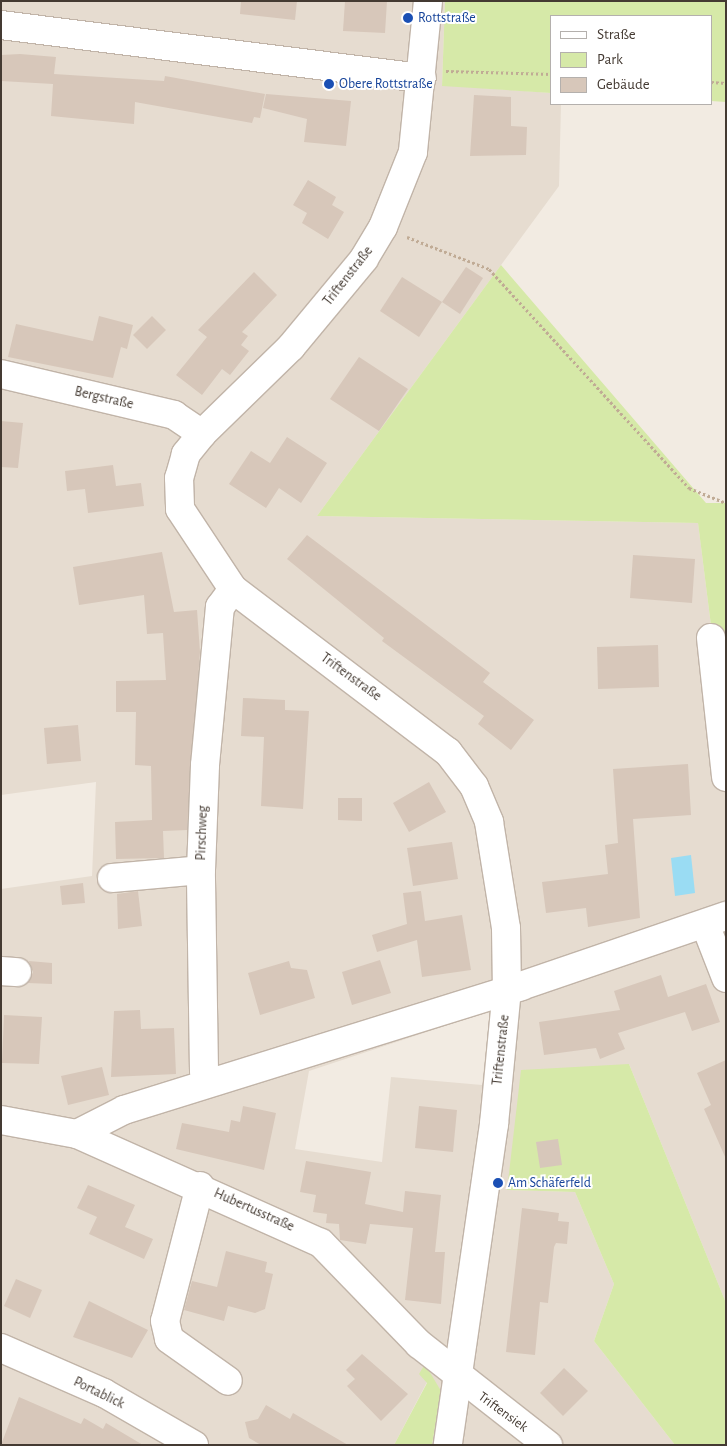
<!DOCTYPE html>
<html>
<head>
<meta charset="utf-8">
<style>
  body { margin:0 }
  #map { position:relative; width:727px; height:1446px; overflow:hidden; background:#f2ebe2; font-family:"Alegreya Sans",sans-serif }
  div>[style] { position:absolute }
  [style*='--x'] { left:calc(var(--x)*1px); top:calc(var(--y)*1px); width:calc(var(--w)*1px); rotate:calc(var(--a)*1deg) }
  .residential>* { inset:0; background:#e6dcd0 }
  .green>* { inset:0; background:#d6e9a8 }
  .water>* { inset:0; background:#9adcf3 }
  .building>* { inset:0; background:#d7c7ba }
  .path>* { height:3px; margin-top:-1.5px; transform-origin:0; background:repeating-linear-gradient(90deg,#c0ab95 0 2.5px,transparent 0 5px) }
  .roads { filter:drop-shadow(1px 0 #c1b4a8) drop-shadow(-1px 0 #c1b4a8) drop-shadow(0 1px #c1b4a8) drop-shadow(0 -1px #c1b4a8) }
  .minor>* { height:28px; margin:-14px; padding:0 14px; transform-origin:14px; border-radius:14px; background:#fff }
  .dots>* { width:14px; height:14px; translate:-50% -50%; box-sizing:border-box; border:2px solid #fff; border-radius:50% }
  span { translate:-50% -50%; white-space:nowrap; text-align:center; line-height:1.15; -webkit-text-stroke:4px #fff; paint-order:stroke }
  .transit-label { font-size:14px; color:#164399 }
  .left { translate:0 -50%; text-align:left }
  .street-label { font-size:14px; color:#443a32 }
  .frame { position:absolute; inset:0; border:2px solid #443a32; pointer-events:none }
  .legend { position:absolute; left:550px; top:15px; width:162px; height:90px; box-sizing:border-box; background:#fff; border:1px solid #b4b0ad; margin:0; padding:6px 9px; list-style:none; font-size:15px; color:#443a32 }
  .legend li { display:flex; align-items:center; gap:10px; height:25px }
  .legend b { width:25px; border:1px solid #b4b0ad }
</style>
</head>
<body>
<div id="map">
  <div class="residential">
    <i style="clip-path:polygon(evenodd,1px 1px,445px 1px,442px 85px,551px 93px,551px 104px,561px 104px,559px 186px,317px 516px,698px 523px,726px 744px,726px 1303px,629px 1064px,508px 1190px,575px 1192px,614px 1284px,594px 1341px,675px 1445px,432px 1445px,441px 1391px,427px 1382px,394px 1445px,1px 1445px,1px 889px,92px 876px,96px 782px,1px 795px,1px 1px,490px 1011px,482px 1085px,391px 1077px,382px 1162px,295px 1149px,309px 1071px,490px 1011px)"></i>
  </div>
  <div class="green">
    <i style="clip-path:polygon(445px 1px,726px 1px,726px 102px,711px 101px,711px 16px,551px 16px,551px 93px,442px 86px)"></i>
    <i style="clip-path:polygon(501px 265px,706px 503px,726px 503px,726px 744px,698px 523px,317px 516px)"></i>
    <i style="clip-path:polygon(629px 1064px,726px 1303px,726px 1445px,675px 1445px,594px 1341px,614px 1284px,575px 1192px,507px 1190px,521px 1070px)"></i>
    <i style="clip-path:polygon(425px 1364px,441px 1391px,432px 1445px,394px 1445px,427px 1383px,419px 1374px)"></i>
  </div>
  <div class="water">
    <i style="clip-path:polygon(691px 855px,695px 893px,675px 896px,671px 858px)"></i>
  </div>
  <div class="building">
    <i style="clip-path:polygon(241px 1px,297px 1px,295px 20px,240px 14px)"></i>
    <i style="clip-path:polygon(345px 1px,387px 1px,385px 33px,343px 31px)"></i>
    <i style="clip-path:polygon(20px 54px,56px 57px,54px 74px,164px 81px,165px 76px,265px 94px,260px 118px,254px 117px,252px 123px,135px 102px,134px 124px,51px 116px,53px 84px,1px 81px,1px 55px)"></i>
    <i style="clip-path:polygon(266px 94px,351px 101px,346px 146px,304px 142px,307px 119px,263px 108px)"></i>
    <i style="clip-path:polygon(474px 95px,511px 97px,511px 126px,527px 127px,526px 155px,470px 156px)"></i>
    <i style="clip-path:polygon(308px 180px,336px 197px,332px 205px,344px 212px,328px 239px,302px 223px,307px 213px,293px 205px)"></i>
    <i style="clip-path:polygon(466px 267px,483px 278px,460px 314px,442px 302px)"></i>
    <i style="clip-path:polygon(254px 272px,277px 295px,242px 332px,248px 336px,241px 345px,249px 351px,230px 375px,222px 369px,202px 395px,176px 375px,207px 337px,198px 330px)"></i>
    <i style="clip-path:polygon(402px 277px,442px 302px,419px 337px,380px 311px)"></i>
    <i style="clip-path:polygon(99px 316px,133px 325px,127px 349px,121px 347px,113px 378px,8px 357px,16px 324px,93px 341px)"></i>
    <i style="clip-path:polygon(152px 316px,166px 330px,147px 349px,133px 335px)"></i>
    <i style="clip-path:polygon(359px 357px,408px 389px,379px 431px,330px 399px)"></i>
    <i style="clip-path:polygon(1px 421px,23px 423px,18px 468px,1px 467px)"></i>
    <i style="clip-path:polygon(287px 437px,327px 463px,301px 503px,279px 488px,266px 508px,229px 484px,251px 451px,270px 463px)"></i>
    <i style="clip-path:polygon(113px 465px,116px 486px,141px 483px,144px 506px,88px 513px,85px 489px,67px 491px,65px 471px)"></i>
    <i style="clip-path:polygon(307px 535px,490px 673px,483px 682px,534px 720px,511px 750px,478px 724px,484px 716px,382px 641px,384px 638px,287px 559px)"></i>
    <i style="clip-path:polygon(162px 552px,174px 612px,197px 610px,200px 652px,187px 830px,163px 831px,164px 858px,116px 859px,115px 822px,152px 820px,151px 766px,135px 765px,136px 712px,116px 712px,116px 681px,166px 680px,163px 633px,147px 634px,144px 595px,79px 605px,73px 567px)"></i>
    <i style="clip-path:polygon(633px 555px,695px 559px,692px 603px,630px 598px)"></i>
    <i style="clip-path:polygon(658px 645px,659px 687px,598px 689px,597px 647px)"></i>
    <i style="clip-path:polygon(243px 698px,285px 700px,285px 710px,309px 711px,303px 809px,261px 806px,264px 737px,241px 736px)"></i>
    <i style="clip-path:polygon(78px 725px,81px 761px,47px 764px,44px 728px)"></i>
    <i style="clip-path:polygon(688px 764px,691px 815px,633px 819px,640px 918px,588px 927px,586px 908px,546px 913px,542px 882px,608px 874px,605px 845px,618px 843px,613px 769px)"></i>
    <i style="clip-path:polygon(429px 782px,446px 812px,409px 832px,393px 803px)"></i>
    <i style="clip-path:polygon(338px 798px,362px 798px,362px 821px,338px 820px)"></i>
    <i style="clip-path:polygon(452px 842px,458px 879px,413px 886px,407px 848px)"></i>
    <i style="clip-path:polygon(83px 883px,85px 903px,62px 905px,60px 886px)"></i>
    <i style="clip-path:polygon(138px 891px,142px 926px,118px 929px,117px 894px)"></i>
    <i style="clip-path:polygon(421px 891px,425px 921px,462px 915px,471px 970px,422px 977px,417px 940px,377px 952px,372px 935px,407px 924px,403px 893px)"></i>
    <i style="clip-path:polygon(380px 960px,391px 993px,352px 1005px,342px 972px)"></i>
    <i style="clip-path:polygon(29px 961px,52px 963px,52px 984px,28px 983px,33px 972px)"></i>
    <i style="clip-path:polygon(289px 961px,291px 968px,307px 970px,315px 998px,260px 1015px,248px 973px)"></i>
    <i style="clip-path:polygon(661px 975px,668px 997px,706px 984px,720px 1022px,692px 1031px,685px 1012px,618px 1033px,625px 1049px,600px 1059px,596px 1048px,544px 1055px,539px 1022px,620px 1010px,614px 991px)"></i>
    <i style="clip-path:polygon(140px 1010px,141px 1029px,174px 1028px,176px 1074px,111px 1077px,114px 1011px)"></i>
    <i style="clip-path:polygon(4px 1015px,42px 1017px,39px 1064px,2px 1063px)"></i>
    <i style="clip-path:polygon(726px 1060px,726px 1159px,704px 1109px,711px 1105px,697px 1073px)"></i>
    <i style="clip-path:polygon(102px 1067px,109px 1095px,68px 1105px,61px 1076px)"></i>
    <i style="clip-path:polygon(243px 1106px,276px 1113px,264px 1170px,176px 1149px,182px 1123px,229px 1132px,231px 1120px,240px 1122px)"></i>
    <i style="clip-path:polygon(419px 1106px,457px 1110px,453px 1152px,415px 1148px)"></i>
    <i style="clip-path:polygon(558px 1139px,562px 1165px,540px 1168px,536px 1142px)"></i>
    <i style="clip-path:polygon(306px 1161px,371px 1172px,365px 1204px,403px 1212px,405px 1191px,441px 1195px,435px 1252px,445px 1252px,441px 1304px,405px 1300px,413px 1228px,370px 1224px,366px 1244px,340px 1240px,339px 1224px,326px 1223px,327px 1214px,313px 1212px,316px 1195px,300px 1192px)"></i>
    <i style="clip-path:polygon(88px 1185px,135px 1205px,125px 1227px,153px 1239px,144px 1259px,89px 1234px,97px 1217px,77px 1208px)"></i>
    <i style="clip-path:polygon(522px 1208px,559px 1213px,558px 1221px,569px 1222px,567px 1244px,556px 1243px,554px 1247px,548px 1303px,540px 1302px,535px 1355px,506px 1352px)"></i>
    <i style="clip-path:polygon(226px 1251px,267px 1262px,265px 1272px,273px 1274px,265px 1309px,255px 1313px,228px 1306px,224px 1321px,184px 1310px,192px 1281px,217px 1287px)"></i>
    <i style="clip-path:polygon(16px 1279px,42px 1290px,30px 1318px,4px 1306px)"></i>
    <i style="clip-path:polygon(89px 1301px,148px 1330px,132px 1358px,73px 1337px)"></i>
    <i style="clip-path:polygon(362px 1354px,408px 1394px,381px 1421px,347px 1386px,355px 1379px,346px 1370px)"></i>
    <i style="clip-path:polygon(564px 1368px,588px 1391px,563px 1416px,540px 1393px)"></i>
    <i style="clip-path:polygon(19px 1397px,81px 1424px,84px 1418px,103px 1429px,106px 1423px,143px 1445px,1px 1445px)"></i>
    <i style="clip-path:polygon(266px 1405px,290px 1419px,293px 1413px,348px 1445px,261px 1445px,249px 1438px,245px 1422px,258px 1419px)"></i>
  </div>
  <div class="path">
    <i style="--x:446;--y:71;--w:105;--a:1.6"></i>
    <i style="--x:711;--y:82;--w:15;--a:4"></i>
    <i style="--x:407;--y:237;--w:88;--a:21.3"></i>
    <i style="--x:489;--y:269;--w:297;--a:47.6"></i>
    <i style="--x:689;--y:488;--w:40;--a:22"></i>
  </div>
  <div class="roads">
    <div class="minor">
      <i style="--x:428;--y:1;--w:152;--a:95.7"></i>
      <i style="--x:413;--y:152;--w:81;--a:111.8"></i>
      <i style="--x:383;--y:227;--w:37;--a:121"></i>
      <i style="--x:364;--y:259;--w:114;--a:129.7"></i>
      <i style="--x:291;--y:347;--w:124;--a:135.7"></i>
      <i style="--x:202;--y:434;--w:26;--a:129"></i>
      <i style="--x:186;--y:454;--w:25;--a:106"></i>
      <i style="--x:179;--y:478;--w:31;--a:88"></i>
      <i style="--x:180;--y:509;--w:96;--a:56.5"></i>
      <i style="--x:233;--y:589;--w:270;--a:37.2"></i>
      <i style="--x:448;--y:752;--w:43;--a:52.6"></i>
      <i style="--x:474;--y:786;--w:39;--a:67"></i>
      <i style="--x:489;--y:822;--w:107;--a:80.9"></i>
      <i style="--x:506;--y:928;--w:61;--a:89.1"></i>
      <i style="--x:507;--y:989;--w:136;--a:95.5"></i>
      <i style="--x:494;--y:1124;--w:324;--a:98.2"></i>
      <i style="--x:1;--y:25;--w:424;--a:7.2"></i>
      <i style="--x:1;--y:374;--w:178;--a:13.3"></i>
      <i style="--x:174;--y:415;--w:34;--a:34"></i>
      <i style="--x:711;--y:638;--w:140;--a:83.8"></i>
      <i style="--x:112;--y:878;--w:89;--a:-5.1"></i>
      <i style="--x:705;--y:924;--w:58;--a:68.7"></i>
      <i style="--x:1;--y:971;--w:16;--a:4"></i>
      <i style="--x:209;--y:1082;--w:12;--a:-114"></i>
      <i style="--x:204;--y:1071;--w:201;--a:-90.9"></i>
      <i style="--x:201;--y:870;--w:105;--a:-87.8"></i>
      <i style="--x:205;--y:765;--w:159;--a:-84.6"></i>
      <i style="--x:220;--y:607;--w:22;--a:-54"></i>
      <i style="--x:1;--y:1120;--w:77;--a:10.4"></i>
      <i style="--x:77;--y:1134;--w:267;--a:24.1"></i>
      <i style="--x:321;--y:1243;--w:141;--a:45.9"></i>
      <i style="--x:419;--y:1344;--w:164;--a:38.1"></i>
      <i style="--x:77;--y:1134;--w:53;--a:-27.1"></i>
      <i style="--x:124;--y:1110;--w:416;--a:-17.3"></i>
      <i style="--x:521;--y:986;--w:217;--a:-18.9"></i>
      <i style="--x:200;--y:1186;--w:139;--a:104.5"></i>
      <i style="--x:165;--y:1321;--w:18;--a:77"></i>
      <i style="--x:169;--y:1339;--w:72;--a:35.4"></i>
      <i style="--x:1;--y:1348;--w:112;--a:23.6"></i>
      <i style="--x:104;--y:1393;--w:104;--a:30"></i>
    </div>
  </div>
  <div class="dots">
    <i style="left:408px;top:18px;background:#1a4fb4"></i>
    <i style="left:329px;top:84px;background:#1a4fb4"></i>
    <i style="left:498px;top:1183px;background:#1a4fb4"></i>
  </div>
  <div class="transit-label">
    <span class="left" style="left:418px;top:18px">Rottstraße</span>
    <span class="left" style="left:339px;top:84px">Obere Rottstraße</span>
    <span class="left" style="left:508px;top:1183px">Am Schäferfeld</span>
  </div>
  <div class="street-label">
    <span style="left:348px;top:276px;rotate:-52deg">Triftenstraße</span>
    <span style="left:104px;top:398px;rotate:13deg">Bergstraße</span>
    <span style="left:351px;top:677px;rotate:36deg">Triftenstraße</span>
    <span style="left:202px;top:833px;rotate:-88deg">Pirschweg</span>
    <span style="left:501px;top:1050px;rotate:-84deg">Triftenstraße</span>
    <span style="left:254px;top:1210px;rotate:24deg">Hubertusstraße</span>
    <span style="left:99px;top:1393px;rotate:26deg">Portablick</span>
    <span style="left:503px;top:1412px;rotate:36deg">Triftensiek</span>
  </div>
  <div class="frame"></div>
  <ul class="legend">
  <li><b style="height:6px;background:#fff"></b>Straße</li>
  <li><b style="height:14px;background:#d6e9a8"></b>Park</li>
  <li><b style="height:14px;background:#d7c7ba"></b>Gebäude</li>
  </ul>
</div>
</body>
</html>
